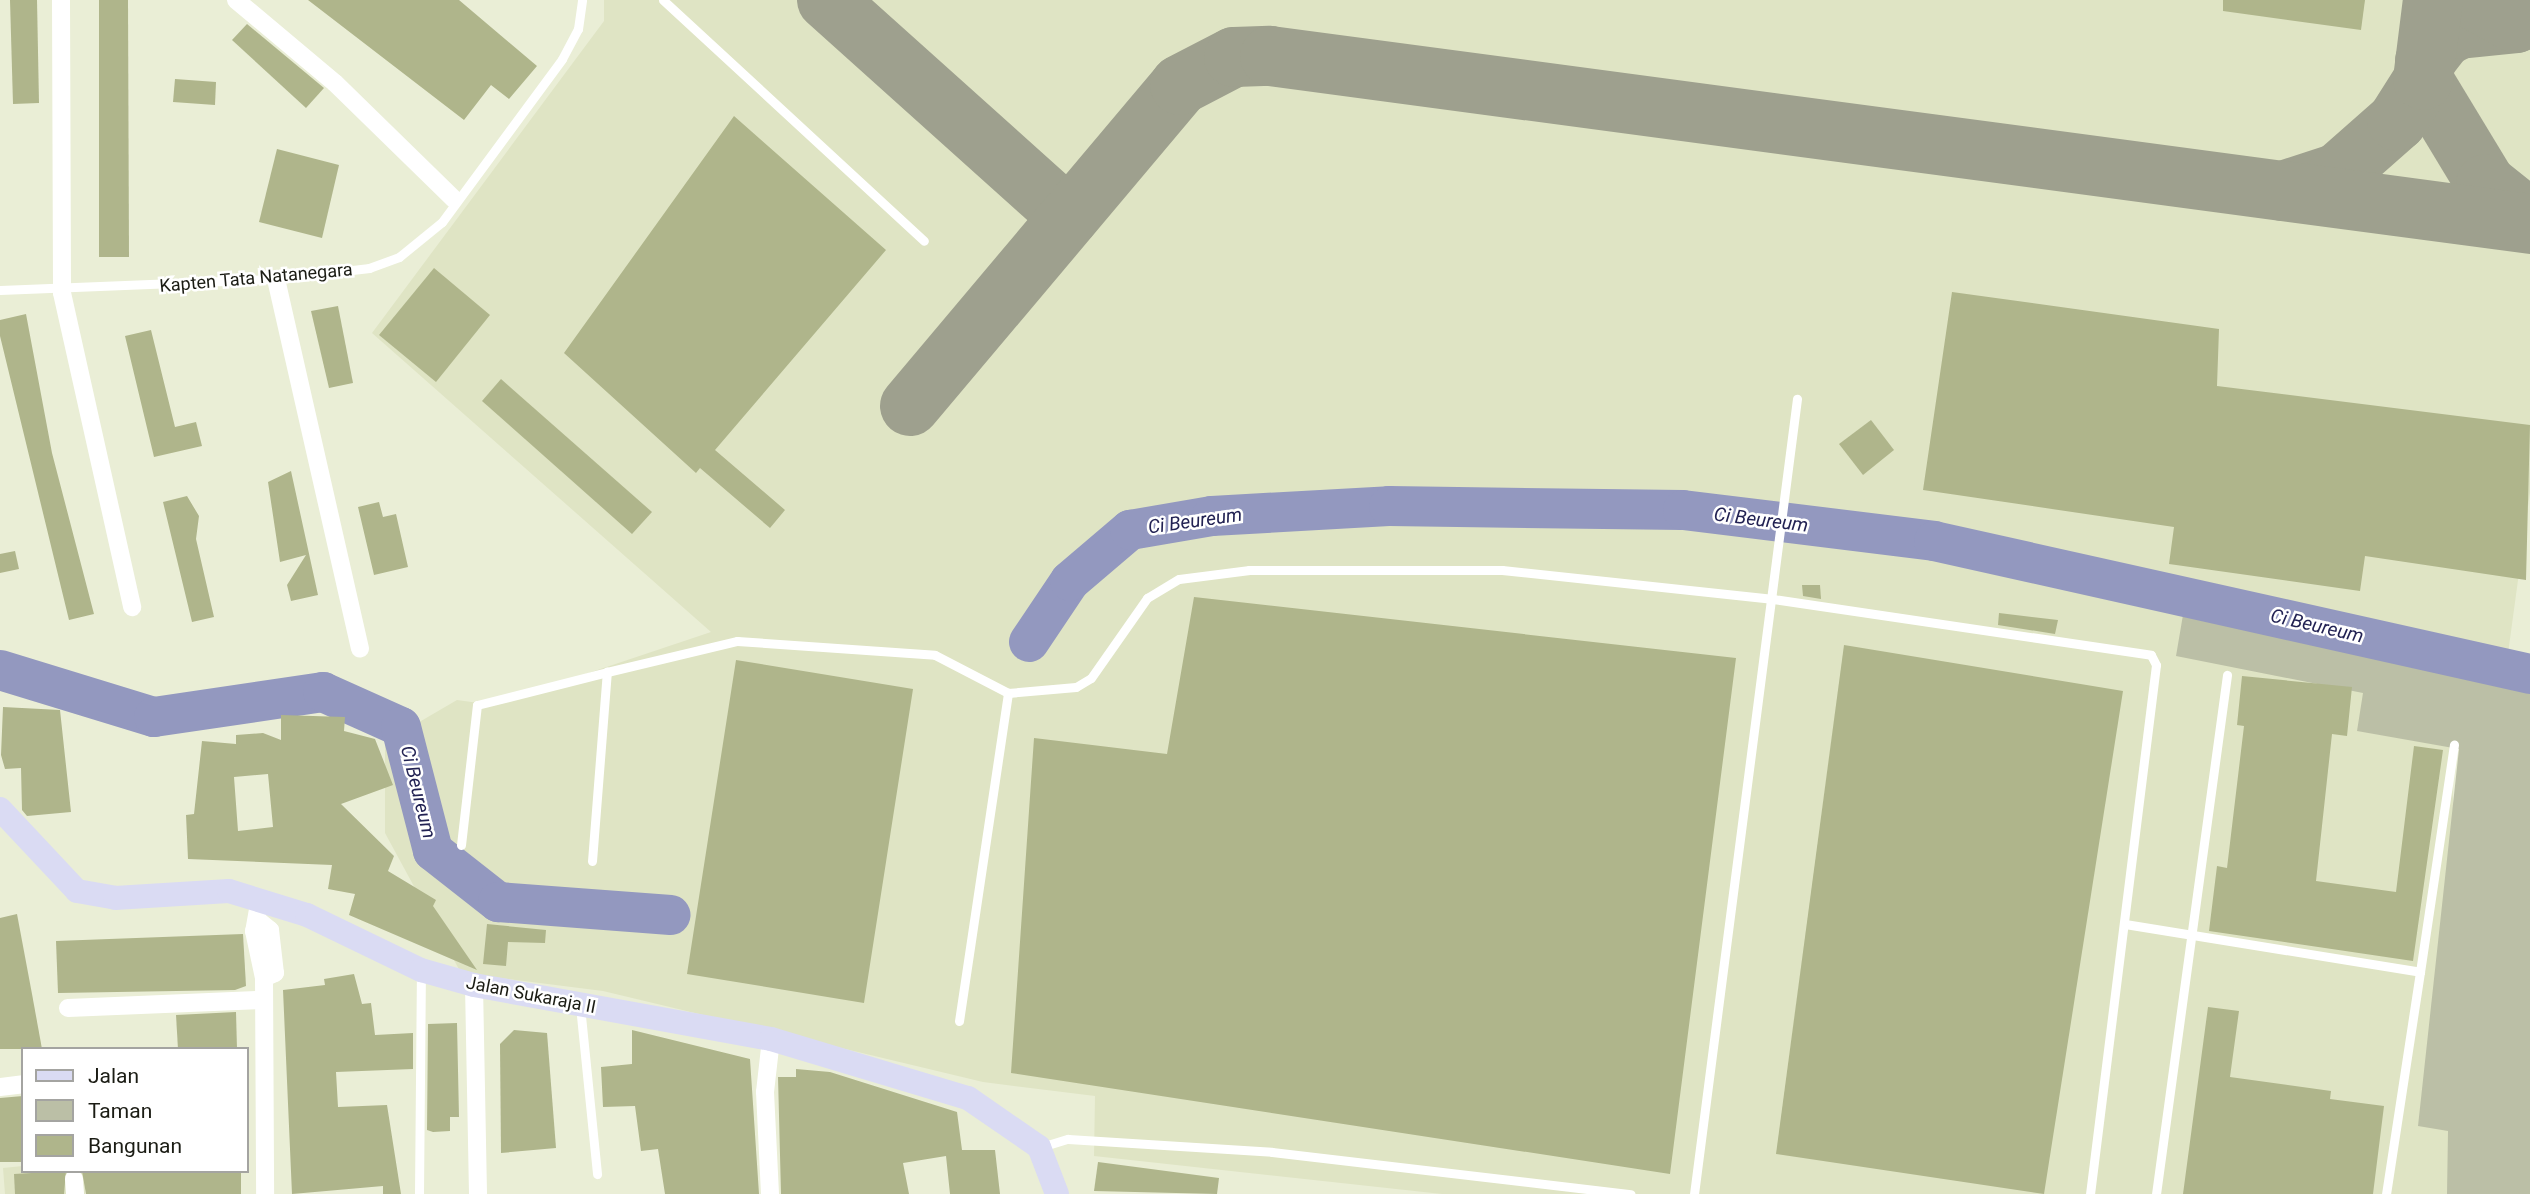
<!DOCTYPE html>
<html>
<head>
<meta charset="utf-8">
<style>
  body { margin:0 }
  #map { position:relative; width:2530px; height:1194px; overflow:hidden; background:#eaeed6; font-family:Roboto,sans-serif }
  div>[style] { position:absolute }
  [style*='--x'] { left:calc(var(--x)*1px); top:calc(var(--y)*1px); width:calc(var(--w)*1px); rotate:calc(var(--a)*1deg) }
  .built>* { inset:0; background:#dfe4c4 }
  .green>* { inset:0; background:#bbbfa6 }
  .river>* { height:40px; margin:-20px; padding:0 20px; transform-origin:20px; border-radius:20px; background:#9398bf }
  .taxiway>* { height:60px; margin:-30px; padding:0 30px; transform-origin:30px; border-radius:30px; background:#9ea08e }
  .building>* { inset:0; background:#afb58b }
  .service>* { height:9px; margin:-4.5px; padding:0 4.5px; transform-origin:4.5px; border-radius:4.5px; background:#fff }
  .minor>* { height:18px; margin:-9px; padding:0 9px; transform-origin:9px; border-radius:9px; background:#fff }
  .secondary>* { height:24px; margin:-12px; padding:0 12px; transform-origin:12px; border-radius:12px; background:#dadbf3 }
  span { translate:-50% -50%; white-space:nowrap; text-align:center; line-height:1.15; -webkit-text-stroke:5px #fff; paint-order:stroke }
  .street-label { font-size:18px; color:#1b1c14 }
  .water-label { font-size:19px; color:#222253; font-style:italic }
  .legend { position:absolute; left:21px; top:1047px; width:228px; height:126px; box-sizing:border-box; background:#fff; border:2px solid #a4a4a1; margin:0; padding:9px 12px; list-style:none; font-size:21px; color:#1b1c14 }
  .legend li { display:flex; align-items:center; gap:14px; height:35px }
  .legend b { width:35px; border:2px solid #a4a4a1 }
</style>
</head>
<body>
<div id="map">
  <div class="built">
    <i style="clip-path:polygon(604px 0,2530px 0,2530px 492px,2501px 705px,2449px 700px,2469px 1194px,1442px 1194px,1094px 1156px,1095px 1096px,983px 1082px,603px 991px,461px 973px,385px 833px,385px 742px,457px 700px,493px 705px,711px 632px,372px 333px,604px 21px)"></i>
    <i style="clip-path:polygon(23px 1166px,23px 1171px,84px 1171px,85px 1194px,5px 1194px,3px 1168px)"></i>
  </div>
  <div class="green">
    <i style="clip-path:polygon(2120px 589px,2333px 622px,2384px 640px,2435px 640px,2530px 685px,2530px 1194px,2447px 1194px,2448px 1131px,2418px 1126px,2459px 749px,2357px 731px,2363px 693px,2176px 656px,2184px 609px,2118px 596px)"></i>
  </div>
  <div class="river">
    <i style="--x:1029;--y:642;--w:73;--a:-56.1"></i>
    <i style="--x:1070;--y:581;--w:79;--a:-40.4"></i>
    <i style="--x:1130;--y:530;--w:83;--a:-9.7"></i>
    <i style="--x:1212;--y:516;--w:177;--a:-3.2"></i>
    <i style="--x:1389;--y:506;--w:294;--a:0.8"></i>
    <i style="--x:1683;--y:510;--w:253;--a:7"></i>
    <i style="--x:1934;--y:541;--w:611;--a:12.58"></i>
    <i style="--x:0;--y:670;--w:161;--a:17"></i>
    <i style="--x:154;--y:717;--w:171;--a:-8.4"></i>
    <i style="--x:323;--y:692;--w:85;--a:24.2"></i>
    <i style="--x:401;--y:727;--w:128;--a:75.5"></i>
    <i style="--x:433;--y:851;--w:83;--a:38.1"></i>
    <i style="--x:498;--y:902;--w:173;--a:4.3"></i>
  </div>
  <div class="taxiway">
    <i style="--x:827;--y:0;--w:325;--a:41.9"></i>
    <i style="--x:2425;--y:61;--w:31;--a:-52"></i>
    <i style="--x:2444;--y:37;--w:17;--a:-28"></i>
    <i style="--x:2459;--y:29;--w:57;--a:-6"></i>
    <i style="--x:2516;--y:23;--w:48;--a:-151.3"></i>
    <i style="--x:2423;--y:80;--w:122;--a:58.8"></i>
    <i style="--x:2486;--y:184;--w:56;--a:38.5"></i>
    <i style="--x:2283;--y:191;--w:58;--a:-18.1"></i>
    <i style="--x:2338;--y:173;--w:79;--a:-41.4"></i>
    <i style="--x:2397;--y:121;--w:49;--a:-57.6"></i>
    <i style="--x:2423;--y:80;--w:81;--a:-82.9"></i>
    <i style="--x:910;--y:406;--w:419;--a:-49.9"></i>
    <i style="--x:1180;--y:85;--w:61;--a:-27.4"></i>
    <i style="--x:1234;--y:57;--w:36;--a:-2"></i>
    <i style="--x:1270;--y:56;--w:1271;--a:7.59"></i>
  </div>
  <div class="building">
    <i style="clip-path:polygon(10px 0,37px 0,39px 103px,13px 104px)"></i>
    <i style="clip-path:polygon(99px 0,128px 0,129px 257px,99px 257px)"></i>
    <i style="clip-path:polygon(308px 0,459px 0,537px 66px,509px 99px,491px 85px,464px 120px)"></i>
    <i style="clip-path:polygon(2223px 0,2365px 0,2361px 30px,2223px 11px)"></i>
    <i style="clip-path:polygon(247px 24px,324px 88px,306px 108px,232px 40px)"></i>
    <i style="clip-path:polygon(175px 79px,216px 82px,215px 105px,173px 102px)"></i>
    <i style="clip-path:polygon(734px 116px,886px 250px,715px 450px,785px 510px,770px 528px,700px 468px,696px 473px,564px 353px)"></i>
    <i style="clip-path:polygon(277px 149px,339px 165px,322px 238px,259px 222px)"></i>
    <i style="clip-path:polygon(434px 268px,490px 315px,436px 382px,379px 335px)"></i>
    <i style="clip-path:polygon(1952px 292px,2219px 329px,2217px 386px,2530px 425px,2526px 580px,2365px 556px,2360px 591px,2169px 564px,2174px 527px,1923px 490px)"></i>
    <i style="clip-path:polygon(338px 306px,353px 383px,329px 388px,311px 311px)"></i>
    <i style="clip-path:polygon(26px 314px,52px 453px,94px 614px,69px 620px,0 336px,0 320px)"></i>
    <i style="clip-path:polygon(151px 330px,175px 427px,196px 422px,202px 446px,154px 457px,125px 336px)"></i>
    <i style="clip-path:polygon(501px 379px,652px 512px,632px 534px,482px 401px)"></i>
    <i style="clip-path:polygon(1871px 420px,1894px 450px,1863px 475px,1839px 444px)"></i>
    <i style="clip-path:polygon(291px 471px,318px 595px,291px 601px,287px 585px,306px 555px,280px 562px,268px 482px)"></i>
    <i style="clip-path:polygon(187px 496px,199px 516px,196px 539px,214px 617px,192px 622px,163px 502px)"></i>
    <i style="clip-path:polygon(379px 502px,383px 517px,396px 514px,408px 567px,374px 575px,358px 507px)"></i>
    <i style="clip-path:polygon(15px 551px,19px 569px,0 573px,0 554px)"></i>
    <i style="clip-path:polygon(1802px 585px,1820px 585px,1821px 599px,1803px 596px)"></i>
    <i style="clip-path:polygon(1194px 597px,1736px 658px,1670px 1174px,1011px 1073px,1034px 738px,1167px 754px)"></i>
    <i style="clip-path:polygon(1999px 613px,2058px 620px,2055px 634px,1998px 625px)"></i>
    <i style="clip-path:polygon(1844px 645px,2123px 691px,2044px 1194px,1776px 1154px)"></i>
    <i style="clip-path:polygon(736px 660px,913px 689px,864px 1003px,687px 974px)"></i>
    <i style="clip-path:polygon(2242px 676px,2352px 687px,2347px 736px,2332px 734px,2316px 881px,2396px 892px,2414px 746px,2443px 750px,2413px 961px,2209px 931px,2217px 866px,2227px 868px,2244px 726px,2237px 725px)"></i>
    <i style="clip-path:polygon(3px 707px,60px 710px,71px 812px,27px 816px,22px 810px,21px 768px,5px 769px,1px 755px)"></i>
    <i style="clip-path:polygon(evenodd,281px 715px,345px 717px,344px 731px,375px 739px,393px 785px,341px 804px,394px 856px,388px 871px,436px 900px,433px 906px,477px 970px,349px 915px,355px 894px,328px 889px,332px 865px,188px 859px,186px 815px,194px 814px,202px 741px,236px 744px,236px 735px,263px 733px,281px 740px,281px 715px,268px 774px,273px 827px,238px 831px,234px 777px,268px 774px)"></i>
    <i style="clip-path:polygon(17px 914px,32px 994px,42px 1049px,0 1049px,0 918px)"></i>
    <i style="clip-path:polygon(487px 924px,546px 930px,545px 943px,508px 942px,506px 966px,483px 964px)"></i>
    <i style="clip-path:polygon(243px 934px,246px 986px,235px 990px,58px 993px,56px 941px)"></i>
    <i style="clip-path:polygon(354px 974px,362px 1004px,371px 1003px,375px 1035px,413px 1033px,413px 1069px,336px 1072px,338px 1107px,387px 1105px,401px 1194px,383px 1194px,383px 1186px,292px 1194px,283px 990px,325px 985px,324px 979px)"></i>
    <i style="clip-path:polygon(2208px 1007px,2239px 1011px,2230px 1077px,2331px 1091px,2330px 1099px,2384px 1106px,2373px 1194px,2183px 1194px)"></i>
    <i style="clip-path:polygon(236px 1012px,237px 1049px,178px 1049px,176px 1015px)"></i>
    <i style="clip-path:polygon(457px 1023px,459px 1117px,450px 1117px,450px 1131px,433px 1132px,427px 1130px,428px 1024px)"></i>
    <i style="clip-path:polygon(514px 1030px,547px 1033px,556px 1148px,501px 1153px,500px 1044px)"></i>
    <i style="clip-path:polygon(632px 1030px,750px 1059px,759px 1194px,665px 1194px,658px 1149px,641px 1151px,635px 1106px,603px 1107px,601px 1067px,632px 1064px)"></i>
    <i style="clip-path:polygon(796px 1069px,830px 1072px,957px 1112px,962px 1150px,995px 1150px,1000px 1194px,950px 1194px,946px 1156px,903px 1163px,909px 1194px,781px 1194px,778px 1077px,796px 1077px)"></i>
    <i style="clip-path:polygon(23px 1096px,23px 1162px,0 1162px,0 1098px)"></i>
    <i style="clip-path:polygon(1098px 1162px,1219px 1178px,1217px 1194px,1094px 1191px)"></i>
    <i style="clip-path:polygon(66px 1171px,64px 1194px,15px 1194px,14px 1174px)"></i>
    <i style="clip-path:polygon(82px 1171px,241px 1171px,241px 1194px,86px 1194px)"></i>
  </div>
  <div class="service">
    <i style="--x:663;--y:0;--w:355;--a:42.7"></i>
    <i style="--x:0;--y:290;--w:276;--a:-2.3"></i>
    <i style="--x:276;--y:279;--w:94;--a:-6.7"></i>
    <i style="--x:369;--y:268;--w:32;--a:-20"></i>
    <i style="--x:399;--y:257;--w:55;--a:-39.1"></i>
    <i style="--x:442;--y:222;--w:202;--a:-53.6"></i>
    <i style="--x:562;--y:59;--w:34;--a:-62"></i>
    <i style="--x:578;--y:29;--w:29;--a:-82"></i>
    <i style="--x:461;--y:845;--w:141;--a:-83.5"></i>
    <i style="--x:477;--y:705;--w:134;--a:-14.2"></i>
    <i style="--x:592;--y:861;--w:190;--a:-85.5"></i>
    <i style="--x:607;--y:672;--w:134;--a:-13.4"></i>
    <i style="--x:737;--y:641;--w:198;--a:4"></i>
    <i style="--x:935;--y:655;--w:82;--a:27.5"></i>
    <i style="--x:2125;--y:924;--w:299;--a:9.2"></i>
    <i style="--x:2420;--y:972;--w:225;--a:98.7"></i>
    <i style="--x:2420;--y:972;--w:230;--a:-81.5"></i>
    <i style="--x:580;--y:1006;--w:169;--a:84.2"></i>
    <i style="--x:959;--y:1021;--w:332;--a:-81.5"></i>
    <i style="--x:1008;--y:693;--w:68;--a:-5"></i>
    <i style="--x:1076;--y:687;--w:17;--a:-31"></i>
    <i style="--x:1091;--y:678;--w:98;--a:-55"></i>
    <i style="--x:1147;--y:598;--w:37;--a:-31"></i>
    <i style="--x:1179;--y:579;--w:71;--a:-7.3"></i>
    <i style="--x:1249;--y:570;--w:253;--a:0"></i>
    <i style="--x:1502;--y:570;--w:273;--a:6.1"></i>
    <i style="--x:1773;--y:599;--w:382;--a:8.4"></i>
    <i style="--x:2151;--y:655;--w:11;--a:63"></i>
    <i style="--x:2156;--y:665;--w:533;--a:97.11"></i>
    <i style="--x:1041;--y:1147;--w:28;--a:-17"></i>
    <i style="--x:1068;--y:1139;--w:204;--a:3.6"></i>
    <i style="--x:1272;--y:1152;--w:361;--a:6.7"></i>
    <i style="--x:419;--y:1194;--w:223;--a:-89.5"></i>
    <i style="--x:1694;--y:1194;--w:802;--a:-82.62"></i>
    <i style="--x:2156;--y:1194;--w:524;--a:-82.21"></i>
  </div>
  <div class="minor">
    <i style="--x:61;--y:0;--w:293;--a:89.8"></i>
    <i style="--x:62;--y:293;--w:322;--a:77.4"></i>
    <i style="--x:236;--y:0;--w:129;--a:40"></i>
    <i style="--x:335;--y:83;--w:166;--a:44.3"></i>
    <i style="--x:276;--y:279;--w:379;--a:77.2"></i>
    <i style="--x:260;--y:898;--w:34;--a:100"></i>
    <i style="--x:254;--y:931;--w:48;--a:78"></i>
    <i style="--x:264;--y:978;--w:216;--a:89.7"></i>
    <i style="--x:260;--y:922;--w:13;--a:39"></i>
    <i style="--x:270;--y:930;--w:43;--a:83.4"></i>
    <i style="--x:275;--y:973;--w:12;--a:156"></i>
    <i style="--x:474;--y:985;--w:209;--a:88.9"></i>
    <i style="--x:68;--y:1008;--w:194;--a:-2.4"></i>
    <i style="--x:0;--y:1087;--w:23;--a:-7"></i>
    <i style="--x:74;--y:1179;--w:15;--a:86"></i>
    <i style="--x:770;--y:1194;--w:102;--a:-92.8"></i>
    <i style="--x:765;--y:1092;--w:53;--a:-83.5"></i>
  </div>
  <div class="secondary">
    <i style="--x:0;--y:809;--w:112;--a:46.8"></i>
    <i style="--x:77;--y:891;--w:39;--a:10"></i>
    <i style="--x:115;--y:898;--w:114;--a:-3.5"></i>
    <i style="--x:229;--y:891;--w:82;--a:17.1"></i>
    <i style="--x:307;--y:915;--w:127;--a:25.8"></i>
    <i style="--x:421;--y:970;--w:55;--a:15.8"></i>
    <i style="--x:474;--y:985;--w:302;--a:10.3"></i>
    <i style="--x:771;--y:1039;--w:206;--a:16.7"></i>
    <i style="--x:968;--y:1098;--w:86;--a:34.6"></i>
    <i style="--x:1039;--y:1147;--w:50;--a:69"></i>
  </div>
  <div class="street-label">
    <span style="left:256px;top:278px;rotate:-5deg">Kapten Tata Natanegara</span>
    <span style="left:531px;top:995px;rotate:11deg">Jalan Sukaraja II</span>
  </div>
  <div class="water-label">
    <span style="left:1761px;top:520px;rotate:7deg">Ci Beureum</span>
    <span style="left:1195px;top:521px;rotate:-8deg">Ci Beureum</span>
    <span style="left:2317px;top:626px;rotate:13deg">Ci Beureum</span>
    <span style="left:418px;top:792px;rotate:76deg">Ci Beureum</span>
  </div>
  <ul class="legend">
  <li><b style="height:9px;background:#dadbf3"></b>Jalan</li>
  <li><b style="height:19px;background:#bbbfa6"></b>Taman</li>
  <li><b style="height:19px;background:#afb58b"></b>Bangunan</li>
  </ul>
</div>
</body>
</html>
